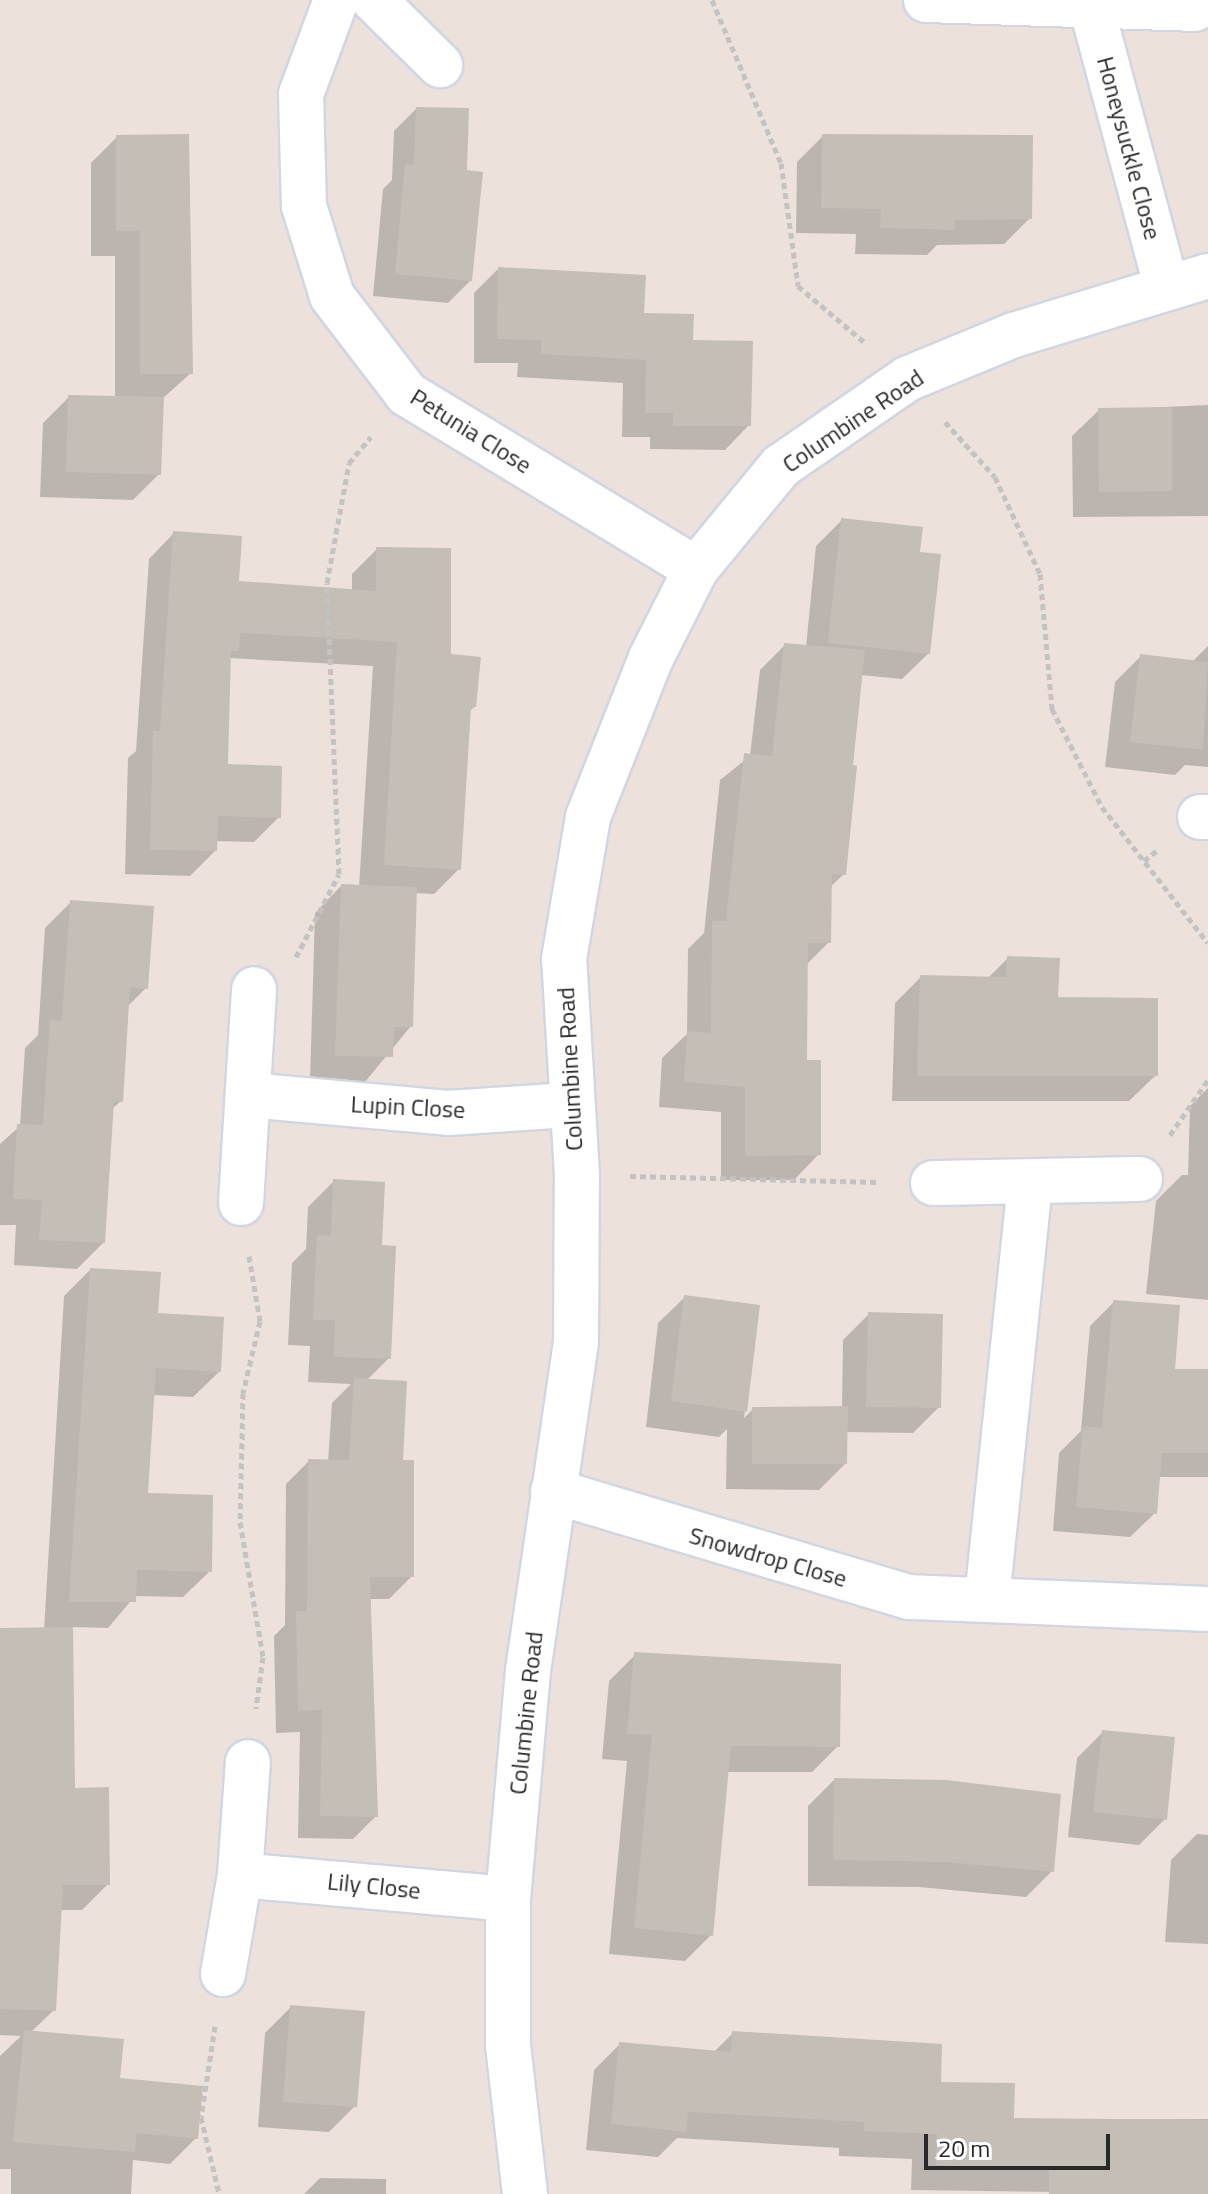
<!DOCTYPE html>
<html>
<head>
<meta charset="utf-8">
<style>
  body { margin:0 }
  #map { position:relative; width:1208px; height:2194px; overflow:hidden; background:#ece2db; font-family:"Titillium Web",sans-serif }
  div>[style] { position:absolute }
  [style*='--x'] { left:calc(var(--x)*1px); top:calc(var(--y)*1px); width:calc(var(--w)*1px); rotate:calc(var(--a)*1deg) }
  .shadow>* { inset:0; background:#0003 }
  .building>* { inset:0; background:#c4beb7 }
  .path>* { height:5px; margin-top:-2.5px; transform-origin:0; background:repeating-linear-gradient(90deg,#c3c3c3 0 6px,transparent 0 10px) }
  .roads { filter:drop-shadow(2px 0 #d0d6e2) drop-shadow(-2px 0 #d0d6e2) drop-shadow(0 2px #d0d6e2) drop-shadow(0 -2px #d0d6e2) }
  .minor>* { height:44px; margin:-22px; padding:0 22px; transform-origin:22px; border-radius:22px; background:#fff }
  span { translate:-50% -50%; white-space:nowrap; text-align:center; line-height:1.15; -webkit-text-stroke:6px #fff; paint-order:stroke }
  .street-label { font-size:24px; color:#292929 }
  .scale { position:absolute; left:924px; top:2134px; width:186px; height:36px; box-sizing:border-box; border:4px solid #292929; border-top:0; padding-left:10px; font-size:24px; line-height:28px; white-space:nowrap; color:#292929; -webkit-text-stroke:6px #fff; paint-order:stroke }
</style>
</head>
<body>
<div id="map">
  <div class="shadow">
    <i style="clip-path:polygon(416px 109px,465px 172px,470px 281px,448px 303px,373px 296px,383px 189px,392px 180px,394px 131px)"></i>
    <i style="clip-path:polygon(823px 136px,1030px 218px,1004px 244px,937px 245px,927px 255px,855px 254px,856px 234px,796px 233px,797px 162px)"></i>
    <i style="clip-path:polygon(117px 137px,191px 373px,162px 399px,159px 474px,133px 500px,40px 497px,43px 423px,69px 397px,115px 398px,115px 256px,91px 256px,91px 163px)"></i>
    <i style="clip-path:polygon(498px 269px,642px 315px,691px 342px,749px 425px,725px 450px,650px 449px,650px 437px,622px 437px,623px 383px,517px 377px,518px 363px,474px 363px,474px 293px)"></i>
    <i style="clip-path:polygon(1208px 405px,1208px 516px,1073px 517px,1072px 436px,1099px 410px)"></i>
    <i style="clip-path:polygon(842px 520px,918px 554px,929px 653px,902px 679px,860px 675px,844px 874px,829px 888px,829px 942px,806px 965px,805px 1062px,819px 1154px,794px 1180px,721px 1180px,721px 1112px,659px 1107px,662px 1058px,687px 1034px,688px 949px,704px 933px,720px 780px,750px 756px,760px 670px,785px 645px,806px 647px,816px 546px)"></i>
    <i style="clip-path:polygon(174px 533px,237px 583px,352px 592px,352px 574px,377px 549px,449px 656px,474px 707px,469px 712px,459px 869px,434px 894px,415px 893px,411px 1026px,365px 1082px,310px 1081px,315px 913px,341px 886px,359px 887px,373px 666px,229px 658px,226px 766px,279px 817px,254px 842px,215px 841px,215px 851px,190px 876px,125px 874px,128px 758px,136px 751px,149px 559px)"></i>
    <i style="clip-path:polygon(1208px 646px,1208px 767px,1185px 765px,1175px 775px,1105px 767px,1115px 682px,1141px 656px,1192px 662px)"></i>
    <i style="clip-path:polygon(71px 902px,146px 988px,127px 1007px,121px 1101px,111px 1110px,103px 1243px,77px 1269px,14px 1265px,16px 1225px,0 1225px,0 1144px,20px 1126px,25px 1048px,38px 1035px,45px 928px)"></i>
    <i style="clip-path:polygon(1008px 958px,1156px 1075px,1129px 1101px,892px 1101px,895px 1003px,921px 977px,987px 979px)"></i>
    <i style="clip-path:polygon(1208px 1088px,1208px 1300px,1146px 1294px,1156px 1201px,1182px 1175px,1188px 1175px,1190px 1106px)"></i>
    <i style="clip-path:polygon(334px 1181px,380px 1247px,389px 1358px,366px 1381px,401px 1462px,412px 1576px,389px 1599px,368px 1599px,376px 1816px,353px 1839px,298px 1838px,300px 1732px,276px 1733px,274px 1636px,285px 1625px,286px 1484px,309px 1461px,328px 1462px,332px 1403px,351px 1384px,308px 1382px,310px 1346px,288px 1345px,292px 1263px,306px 1249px,308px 1207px)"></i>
    <i style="clip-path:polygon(90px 1270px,156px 1315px,220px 1371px,193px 1397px,152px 1395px,146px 1495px,210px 1571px,183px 1597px,135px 1596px,108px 1628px,71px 1627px,73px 1790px,108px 1884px,82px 1910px,59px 1910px,54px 2010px,31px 2032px,118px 2080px,196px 2138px,170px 2164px,133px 2160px,131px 2194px,11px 2194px,11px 2169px,0 2169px,0 2056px,21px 2036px,0 2035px,0 1630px,44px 1630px,64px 1296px)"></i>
    <i style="clip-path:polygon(685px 1297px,758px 1306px,744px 1418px,753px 1409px,842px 1408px,843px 1340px,869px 1314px,939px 1407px,913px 1433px,846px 1432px,845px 1464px,819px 1490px,726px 1489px,727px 1429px,719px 1437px,646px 1427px,658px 1323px)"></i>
    <i style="clip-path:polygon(1114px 1302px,1173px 1371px,1208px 1371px,1208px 1477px,1158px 1477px,1155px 1513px,1130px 1537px,1053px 1531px,1059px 1453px,1081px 1431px,1090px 1326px)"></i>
    <i style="clip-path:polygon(635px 1655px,838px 1746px,812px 1772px,726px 1772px,711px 1935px,685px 1961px,609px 1954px,627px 1761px,602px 1759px,609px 1681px)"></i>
    <i style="clip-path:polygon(1103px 1732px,1165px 1819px,1139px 1845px,1068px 1837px,1077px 1758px)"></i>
    <i style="clip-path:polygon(834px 1780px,1052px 1871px,1026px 1897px,919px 1887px,808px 1886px,808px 1806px)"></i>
    <i style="clip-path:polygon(1197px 1834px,1208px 1835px,1208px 1944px,1165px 1942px,1171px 1860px)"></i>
    <i style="clip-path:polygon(291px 2007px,355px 2106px,329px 2132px,258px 2127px,265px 2033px)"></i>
    <i style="clip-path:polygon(733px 2033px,938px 2084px,1012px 2120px,1208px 2119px,1208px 2194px,911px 2190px,912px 2159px,839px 2156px,839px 2148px,677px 2138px,658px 2157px,586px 2150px,594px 2070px,620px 2044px,713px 2053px)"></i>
    <i style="clip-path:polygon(320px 2178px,386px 2179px,386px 2194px,304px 2194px)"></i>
  </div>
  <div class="building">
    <i style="clip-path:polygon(416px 107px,469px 108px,467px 170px,483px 172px,472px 281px,395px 274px,405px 164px,414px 165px)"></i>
    <i style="clip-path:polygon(189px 134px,193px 374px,140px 374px,140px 231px,116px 231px,116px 135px)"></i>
    <i style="clip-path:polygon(822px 134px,1033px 135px,1032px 219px,955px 220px,955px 230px,880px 228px,881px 209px,821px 208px)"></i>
    <i style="clip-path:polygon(498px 267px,646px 275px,644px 313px,694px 314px,693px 340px,753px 341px,751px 426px,673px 426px,673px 413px,645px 413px,646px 360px,541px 354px,541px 340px,497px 339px)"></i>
    <i style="clip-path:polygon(68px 395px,164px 397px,161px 475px,66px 472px)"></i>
    <i style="clip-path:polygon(1172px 407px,1172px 491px,1099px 492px,1098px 408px)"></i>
    <i style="clip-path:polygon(841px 518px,923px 527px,920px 552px,941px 554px,930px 654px,828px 643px)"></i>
    <i style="clip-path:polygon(173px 531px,242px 536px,239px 581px,376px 591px,376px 547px,451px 548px,451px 654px,481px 657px,476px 707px,471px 707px,461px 870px,384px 865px,397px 642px,240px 633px,239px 651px,231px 651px,228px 764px,282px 766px,281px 818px,218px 816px,217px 851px,150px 850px,153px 731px,160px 731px)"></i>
    <i style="clip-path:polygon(784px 643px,865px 650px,853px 765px,857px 766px,846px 875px,832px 874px,831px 943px,808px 943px,807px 1060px,821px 1060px,821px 1155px,745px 1156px,745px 1087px,684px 1082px,687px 1031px,711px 1033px,712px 921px,726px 921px,744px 753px,772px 756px)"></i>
    <i style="clip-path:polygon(1140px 654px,1208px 662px,1203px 750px,1130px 742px)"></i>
    <i style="clip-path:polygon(341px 884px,417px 887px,413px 1027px,394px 1027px,393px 1057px,335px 1056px)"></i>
    <i style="clip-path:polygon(70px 900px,154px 906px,148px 989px,130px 987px,123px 1102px,114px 1101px,105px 1243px,39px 1240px,42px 1200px,13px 1199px,17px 1124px,43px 1125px,50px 1020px,62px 1021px)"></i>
    <i style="clip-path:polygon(1007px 956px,1060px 958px,1058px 997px,1158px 998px,1158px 1076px,917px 1076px,920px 975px,1006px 977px)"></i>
    <i style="clip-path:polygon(333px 1179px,385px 1182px,382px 1245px,396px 1246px,391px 1359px,334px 1357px,335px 1320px,313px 1320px,317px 1235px,331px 1236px)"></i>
    <i style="clip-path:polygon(90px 1268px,161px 1272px,158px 1313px,224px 1317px,221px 1372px,156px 1368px,148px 1493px,213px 1495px,212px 1572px,137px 1570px,136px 1602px,69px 1602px)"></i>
    <i style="clip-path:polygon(684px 1295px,760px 1305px,747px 1412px,671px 1401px)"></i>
    <i style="clip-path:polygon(1113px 1300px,1180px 1305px,1175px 1369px,1208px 1369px,1208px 1453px,1162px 1453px,1157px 1514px,1076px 1507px,1083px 1426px,1102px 1428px)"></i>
    <i style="clip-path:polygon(868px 1312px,943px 1314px,941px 1408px,866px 1407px)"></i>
    <i style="clip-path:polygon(354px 1378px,407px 1381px,403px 1460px,414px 1460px,414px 1577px,370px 1577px,378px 1817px,320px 1816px,322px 1710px,298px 1711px,296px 1611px,307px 1611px,308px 1459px,349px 1460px)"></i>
    <i style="clip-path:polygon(848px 1406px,847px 1464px,752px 1464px,752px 1407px)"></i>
    <i style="clip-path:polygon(73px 1627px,75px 1788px,109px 1787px,110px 1885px,63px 1885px,56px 2011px,0 2009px,0 1628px)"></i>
    <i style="clip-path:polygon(634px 1652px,841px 1664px,840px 1747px,731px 1746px,713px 1936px,634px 1928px,652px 1735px,627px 1734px)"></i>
    <i style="clip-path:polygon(1102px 1730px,1175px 1737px,1167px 1820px,1093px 1812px)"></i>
    <i style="clip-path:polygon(834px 1778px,946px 1780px,1061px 1794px,1054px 1872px,946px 1862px,833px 1860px)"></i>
    <i style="clip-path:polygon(290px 2005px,365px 2011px,357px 2107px,283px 2102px)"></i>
    <i style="clip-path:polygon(24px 2030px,124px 2039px,120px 2078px,203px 2086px,198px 2139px,137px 2133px,135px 2152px,13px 2142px)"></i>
    <i style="clip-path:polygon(732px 2031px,942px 2044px,941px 2082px,1015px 2083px,1014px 2118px,1208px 2120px,1208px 2194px,1049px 2194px,1049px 2170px,936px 2165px,937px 2134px,864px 2131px,864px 2122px,688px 2112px,686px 2132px,611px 2124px,619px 2042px,731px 2052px)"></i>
  </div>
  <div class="path">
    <i style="--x:712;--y:0;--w:177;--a:67.1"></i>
    <i style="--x:781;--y:163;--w:124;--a:82.1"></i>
    <i style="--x:798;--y:286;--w:87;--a:40.3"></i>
    <i style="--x:945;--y:422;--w:74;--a:47.7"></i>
    <i style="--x:995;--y:477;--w:107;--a:65.1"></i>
    <i style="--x:1040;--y:574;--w:136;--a:84.9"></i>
    <i style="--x:1052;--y:709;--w:110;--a:63"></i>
    <i style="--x:1102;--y:807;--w:172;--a:52.1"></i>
    <i style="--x:1144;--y:861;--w:19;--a:-39"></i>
    <i style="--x:296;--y:957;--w:93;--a:-62.6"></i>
    <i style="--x:339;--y:874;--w:291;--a:-92.4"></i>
    <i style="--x:327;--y:583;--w:122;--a:-79.6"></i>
    <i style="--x:349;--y:463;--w:34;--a:-50"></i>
    <i style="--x:1170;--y:1135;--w:67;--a:-55.4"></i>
    <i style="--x:630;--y:1176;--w:250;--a:1.4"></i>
    <i style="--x:249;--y:1256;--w:66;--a:80.4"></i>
    <i style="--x:260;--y:1321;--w:74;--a:103.3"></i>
    <i style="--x:243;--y:1393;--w:129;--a:91.3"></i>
    <i style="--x:240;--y:1522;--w:137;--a:80.3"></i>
    <i style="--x:263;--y:1657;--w:52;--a:97.7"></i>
    <i style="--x:215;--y:2026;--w:92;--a:98.7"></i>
    <i style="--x:201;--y:2117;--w:79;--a:76.8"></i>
  </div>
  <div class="roads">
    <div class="minor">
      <i style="--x:336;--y:0;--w:100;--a:110.4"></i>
      <i style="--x:301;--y:94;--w:112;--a:88.5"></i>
      <i style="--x:304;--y:206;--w:94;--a:72.7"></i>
      <i style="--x:332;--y:296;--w:123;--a:52.6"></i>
      <i style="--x:407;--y:394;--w:338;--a:31.2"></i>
      <i style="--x:374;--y:0;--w:93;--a:44.6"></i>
      <i style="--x:926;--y:0;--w:269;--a:1.9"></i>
      <i style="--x:1092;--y:9;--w:287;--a:75"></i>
      <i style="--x:1200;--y:817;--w:8;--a:0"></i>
      <i style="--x:248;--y:1095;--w:201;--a:5.1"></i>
      <i style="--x:448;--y:1113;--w:121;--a:-3.8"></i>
      <i style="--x:933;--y:1183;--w:207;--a:-1.1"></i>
      <i style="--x:241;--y:1203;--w:214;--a:-86.5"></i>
      <i style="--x:553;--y:1491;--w:371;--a:16.6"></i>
      <i style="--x:909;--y:1597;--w:299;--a:2.3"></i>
      <i style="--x:987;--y:1599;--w:417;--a:-84.1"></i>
      <i style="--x:240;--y:1875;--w:269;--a:5.1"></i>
      <i style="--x:223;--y:1974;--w:100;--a:-80.3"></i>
      <i style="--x:240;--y:1875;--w:113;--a:-86"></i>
      <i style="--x:525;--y:2194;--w:151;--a:-96.5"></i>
      <i style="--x:508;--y:2044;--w:145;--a:-90"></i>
      <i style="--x:508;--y:1899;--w:229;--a:-85"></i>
      <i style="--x:528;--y:1671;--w:332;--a:-81.7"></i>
      <i style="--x:576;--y:1342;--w:167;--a:-89.7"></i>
      <i style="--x:577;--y:1175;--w:216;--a:-93.4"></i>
      <i style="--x:564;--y:959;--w:144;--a:-80.4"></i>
      <i style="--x:588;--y:817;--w:171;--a:-68.4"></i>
      <i style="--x:651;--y:658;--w:100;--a:-63.2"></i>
      <i style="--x:696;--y:569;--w:134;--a:-50.5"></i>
      <i style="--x:781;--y:466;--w:153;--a:-34.6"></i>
      <i style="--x:907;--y:379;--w:116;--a:-22.4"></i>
      <i style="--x:1014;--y:335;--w:203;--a:-16.9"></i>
    </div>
  </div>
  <div class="street-label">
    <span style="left:1129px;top:148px;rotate:75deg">Honeysuckle Close</span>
    <span style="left:853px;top:421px;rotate:-34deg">Columbine Road</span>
    <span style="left:471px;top:431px;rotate:32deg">Petunia Close</span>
    <span style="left:570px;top:1069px;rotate:-93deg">Columbine Road</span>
    <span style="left:408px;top:1107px;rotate:3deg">Lupin Close</span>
    <span style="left:768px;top:1557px;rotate:16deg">Snowdrop Close</span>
    <span style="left:526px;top:1713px;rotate:-84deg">Columbine Road</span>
    <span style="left:374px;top:1886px;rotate:6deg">Lily Close</span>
  </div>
  <div class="scale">20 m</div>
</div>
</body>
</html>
